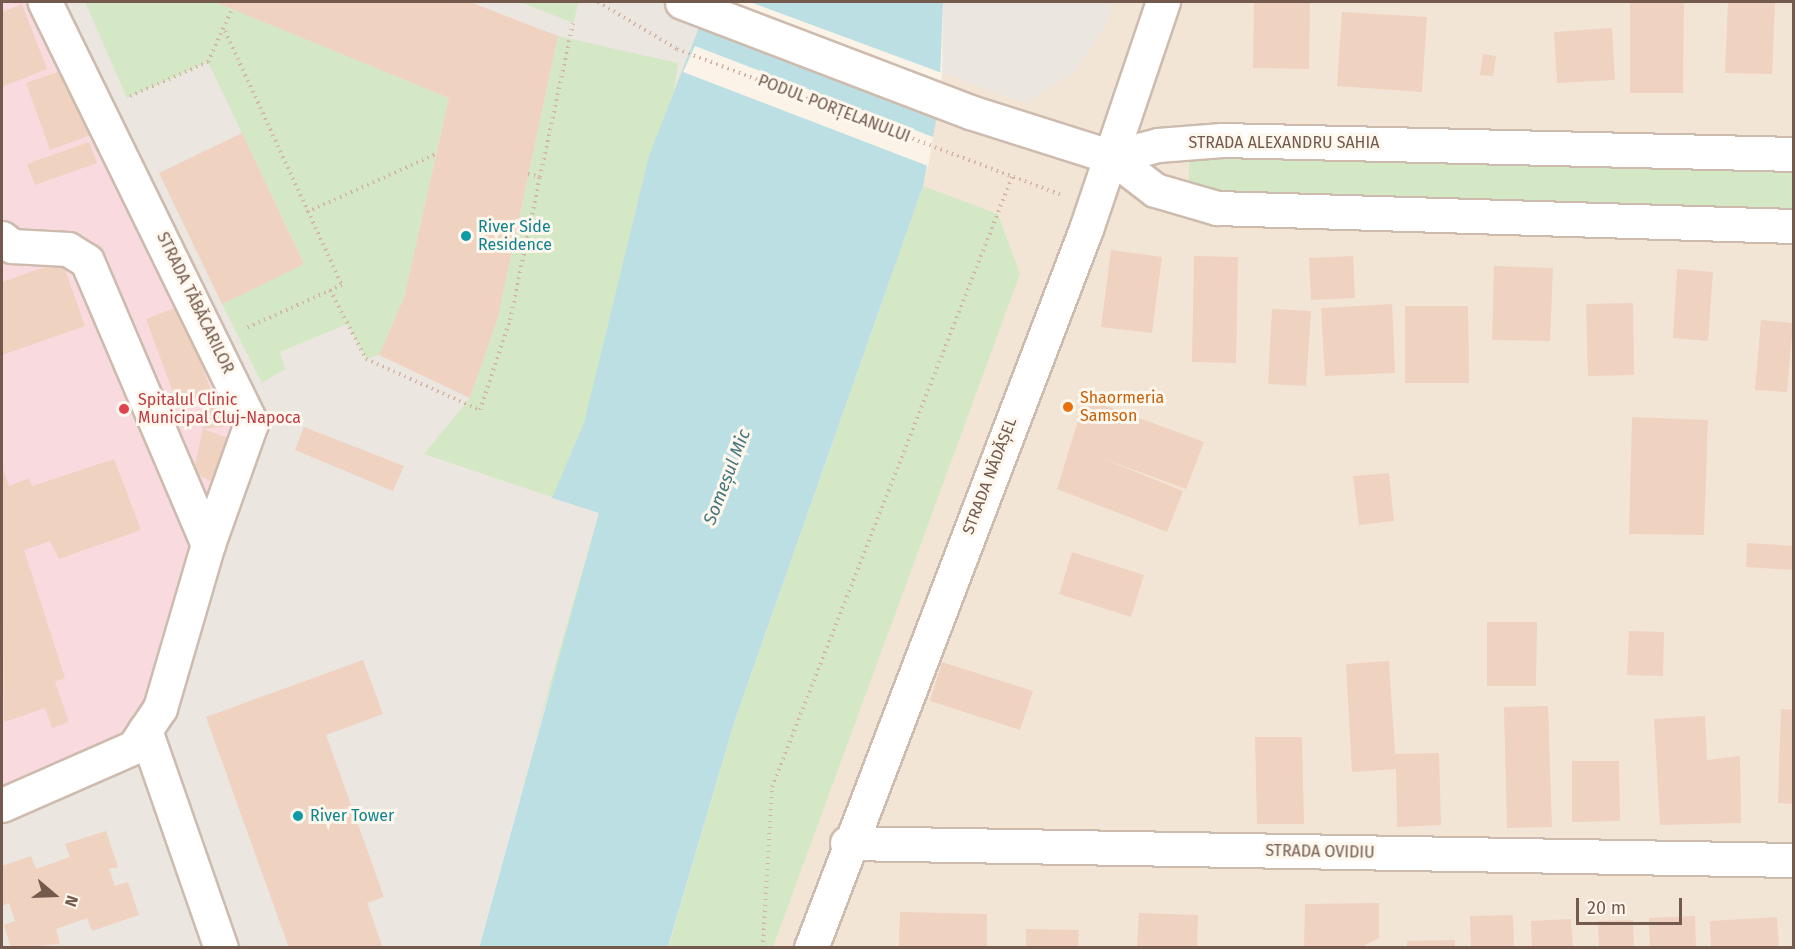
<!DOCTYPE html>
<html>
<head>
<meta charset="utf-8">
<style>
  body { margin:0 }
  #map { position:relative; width:1795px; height:949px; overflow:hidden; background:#fbf3e7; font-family:"Fira Sans",sans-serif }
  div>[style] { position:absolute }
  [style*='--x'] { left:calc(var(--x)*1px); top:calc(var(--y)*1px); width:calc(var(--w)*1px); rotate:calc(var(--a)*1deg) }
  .residential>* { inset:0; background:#f3e5d6 }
  .industrial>* { inset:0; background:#ece6e0 }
  .medical>* { inset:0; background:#f9dbdf }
  .green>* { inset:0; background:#d5e8c6 }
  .water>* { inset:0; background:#bcdfe4 }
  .pier>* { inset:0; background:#fbf3e7 }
  .building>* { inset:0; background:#efd2c0 }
  .path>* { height:4px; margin-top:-2px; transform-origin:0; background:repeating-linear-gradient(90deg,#d4b5a3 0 1.5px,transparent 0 6px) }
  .roads { filter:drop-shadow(2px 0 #cdbbae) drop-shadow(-2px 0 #cdbbae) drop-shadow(0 2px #cdbbae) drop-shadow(0 -2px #cdbbae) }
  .minor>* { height:33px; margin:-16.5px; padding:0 16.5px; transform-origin:16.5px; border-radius:16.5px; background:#fff }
  .dots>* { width:16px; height:16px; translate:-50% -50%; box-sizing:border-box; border:3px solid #fef7ed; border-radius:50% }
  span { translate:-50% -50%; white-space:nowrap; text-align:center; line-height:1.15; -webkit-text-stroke:6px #fef7ed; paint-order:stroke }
  .street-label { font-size:16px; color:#745a4c }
  .culture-label { font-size:16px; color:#0d838f }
  .left { translate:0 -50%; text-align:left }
  .food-label { font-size:16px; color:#c56008 }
  .health-label { font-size:16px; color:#be3a42 }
  .water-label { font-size:18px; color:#44777f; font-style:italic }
  .frame { position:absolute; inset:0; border:3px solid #745a4c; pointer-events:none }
  .north { position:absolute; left:24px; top:865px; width:60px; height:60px; -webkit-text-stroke:4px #fef7ed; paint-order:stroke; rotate:109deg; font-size:16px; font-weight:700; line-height:24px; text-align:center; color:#745a4c }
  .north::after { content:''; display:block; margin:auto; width:21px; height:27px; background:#745a4c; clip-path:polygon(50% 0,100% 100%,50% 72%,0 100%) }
  .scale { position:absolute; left:1576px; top:898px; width:106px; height:27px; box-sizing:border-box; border:3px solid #745a4c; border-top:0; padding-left:8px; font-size:18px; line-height:21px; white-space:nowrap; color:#745a4c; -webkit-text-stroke:4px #fef7ed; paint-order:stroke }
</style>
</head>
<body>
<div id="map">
  <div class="residential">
    <i style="clip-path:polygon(1113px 2px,1793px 2px,1793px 947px,668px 948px,928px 166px,942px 73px,1026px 103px,1107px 23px)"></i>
  </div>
  <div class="industrial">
    <i style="clip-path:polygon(2px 2px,709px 2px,673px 93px,553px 498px,599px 513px,479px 947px,2px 948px)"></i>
    <i style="clip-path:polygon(943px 2px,1113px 2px,1107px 23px,1074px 72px,1026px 103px,942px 73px)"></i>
  </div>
  <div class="medical">
    <i style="clip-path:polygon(2px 2px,45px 2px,251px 423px,145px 730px,2px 805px)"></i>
  </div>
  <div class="green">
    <i style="clip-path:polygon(85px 2px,216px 2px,449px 98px,404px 298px,379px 355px,366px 359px,347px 324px,280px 352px,285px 369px,262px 383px,222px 304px,304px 263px,208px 62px,127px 98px)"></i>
    <i style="clip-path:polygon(520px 2px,579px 2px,573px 23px)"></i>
    <i style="clip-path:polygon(709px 2px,773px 2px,535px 736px,599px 513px,424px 454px,470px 398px,498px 317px,558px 36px,678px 63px,674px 90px)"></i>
    <i style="clip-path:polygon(1189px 156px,1758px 165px,1793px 168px,1794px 209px,1220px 195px,1189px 184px)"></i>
    <i style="clip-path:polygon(923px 186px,998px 214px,1020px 274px,773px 947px,668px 948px,735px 720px)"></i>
  </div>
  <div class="water">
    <i style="clip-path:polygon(709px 2px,943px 2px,939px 106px,923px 186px,735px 720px,668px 947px,479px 948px,599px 513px,552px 498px,584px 423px,649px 156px)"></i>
  </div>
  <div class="pier">
    <i style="clip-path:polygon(709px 2px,750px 2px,942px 73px,939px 106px)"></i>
    <i style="clip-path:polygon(695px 46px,933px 137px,928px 166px,683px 72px)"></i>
  </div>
  <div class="building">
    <i style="clip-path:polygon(215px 2px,470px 2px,558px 36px,498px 317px,470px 398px,379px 355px,404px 298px,449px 98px)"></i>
    <i style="clip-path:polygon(1254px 2px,1310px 2px,1309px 69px,1253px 68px)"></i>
    <i style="clip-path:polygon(1630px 2px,1684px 2px,1683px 93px,1630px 93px)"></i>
    <i style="clip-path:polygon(1728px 2px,1775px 2px,1772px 74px,1725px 73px)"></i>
    <i style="clip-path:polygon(22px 4px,47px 69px,2px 87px,2px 12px)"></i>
    <i style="clip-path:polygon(1342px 12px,1427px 17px,1422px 92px,1337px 86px)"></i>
    <i style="clip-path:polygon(1612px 28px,1615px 80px,1557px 83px,1554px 32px)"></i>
    <i style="clip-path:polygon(1483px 54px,1496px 56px,1493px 76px,1480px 75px)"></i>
    <i style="clip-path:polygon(66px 69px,91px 135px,50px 150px,26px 83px)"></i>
    <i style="clip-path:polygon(242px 133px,304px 264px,222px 304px,159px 173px)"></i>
    <i style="clip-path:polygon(89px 142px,97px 163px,35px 185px,27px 164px)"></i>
    <i style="clip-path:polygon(1111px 250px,1162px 257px,1152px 333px,1101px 327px)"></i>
    <i style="clip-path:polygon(1194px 256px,1238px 257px,1236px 363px,1192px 362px)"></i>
    <i style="clip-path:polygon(1353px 256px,1355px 298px,1311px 300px,1309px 258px)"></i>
    <i style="clip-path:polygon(62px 261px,85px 326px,2px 355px,2px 282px)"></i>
    <i style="clip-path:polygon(1494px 266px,1553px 268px,1550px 341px,1492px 340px)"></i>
    <i style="clip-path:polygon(1677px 269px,1713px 272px,1708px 341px,1673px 338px)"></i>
    <i style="clip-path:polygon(1633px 303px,1634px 375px,1588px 376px,1586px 304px)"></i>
    <i style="clip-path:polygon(1392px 304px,1395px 373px,1325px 376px,1321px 308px)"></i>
    <i style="clip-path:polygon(180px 306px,212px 393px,178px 406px,146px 319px)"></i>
    <i style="clip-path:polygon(1405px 306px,1468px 306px,1469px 383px,1405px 383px)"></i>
    <i style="clip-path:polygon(1272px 309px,1311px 311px,1306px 386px,1268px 384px)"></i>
    <i style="clip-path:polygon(1761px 320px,1793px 323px,1787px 392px,1755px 390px)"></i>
    <i style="clip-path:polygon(1085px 398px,1204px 442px,1186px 489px,1099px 457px,1183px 491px,1167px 532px,1057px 489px)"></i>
    <i style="clip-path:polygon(221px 404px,227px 426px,203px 429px,199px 411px)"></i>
    <i style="clip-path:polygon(1632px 417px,1708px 420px,1704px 535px,1629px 534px)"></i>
    <i style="clip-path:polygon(304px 427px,404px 466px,393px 491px,295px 450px)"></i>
    <i style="clip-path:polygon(203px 429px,230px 439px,214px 482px,193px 473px)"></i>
    <i style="clip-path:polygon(114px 459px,141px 530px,59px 559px,50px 541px,24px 550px,65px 678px,55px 682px,69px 722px,52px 728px,45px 708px,4px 722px,2px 467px,9px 486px,29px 478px,32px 486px)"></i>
    <i style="clip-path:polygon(1389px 473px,1394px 521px,1359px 525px,1353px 476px)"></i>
    <i style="clip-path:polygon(1747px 543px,1794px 546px,1794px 570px,1746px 567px)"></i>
    <i style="clip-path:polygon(1072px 552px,1144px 575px,1131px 617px,1059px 594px)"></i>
    <i style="clip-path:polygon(1487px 622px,1537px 622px,1536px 686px,1487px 686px)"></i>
    <i style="clip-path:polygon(1629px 631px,1664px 632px,1663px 676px,1627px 675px)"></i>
    <i style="clip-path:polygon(363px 660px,383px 714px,326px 735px,384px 897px,367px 903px,383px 948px,289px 948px,206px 717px)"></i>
    <i style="clip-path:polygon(1389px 661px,1395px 754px,1439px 753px,1441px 825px,1397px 827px,1396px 769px,1352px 772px,1346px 664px)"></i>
    <i style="clip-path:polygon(942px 662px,1033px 691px,1020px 730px,930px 701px)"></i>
    <i style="clip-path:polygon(1548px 706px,1552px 827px,1507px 828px,1504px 707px)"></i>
    <i style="clip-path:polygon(1781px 709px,1794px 710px,1794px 804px,1778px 803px)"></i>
    <i style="clip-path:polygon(1705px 716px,1707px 760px,1740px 756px,1741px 823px,1660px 825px,1654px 719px)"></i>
    <i style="clip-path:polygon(1255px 737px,1302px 737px,1304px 824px,1257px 824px)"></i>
    <i style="clip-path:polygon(1572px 761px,1619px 761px,1620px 821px,1572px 822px)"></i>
    <i style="clip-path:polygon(106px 831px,118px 867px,109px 869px,115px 886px,128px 882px,139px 915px,92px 931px,87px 918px,56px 929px,60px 944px,11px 948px,4px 925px,15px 921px,9px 903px,2px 906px,2px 866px,31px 856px,36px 869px,70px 857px,65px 844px)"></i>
    <i style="clip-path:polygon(1379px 903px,1379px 938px,1359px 948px,1304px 948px,1305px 904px)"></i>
    <i style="clip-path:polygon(900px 912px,987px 914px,987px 948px,899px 948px)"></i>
    <i style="clip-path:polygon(1139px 913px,1198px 915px,1197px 948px,1137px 948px)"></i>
    <i style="clip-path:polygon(1513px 915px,1514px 948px,1471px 948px,1470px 916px)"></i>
    <i style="clip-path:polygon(1695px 916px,1696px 948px,1650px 948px,1649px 918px)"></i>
    <i style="clip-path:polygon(1777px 917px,1779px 948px,1711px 948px,1710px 921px)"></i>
    <i style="clip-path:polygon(1571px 919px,1573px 948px,1532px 948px,1531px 921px)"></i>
    <i style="clip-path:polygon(1633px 920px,1634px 948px,1599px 948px,1598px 921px)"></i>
    <i style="clip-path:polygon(1026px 929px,1079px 930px,1078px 948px,1026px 948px)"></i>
    <i style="clip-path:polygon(1455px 940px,1455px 948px,1407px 948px,1407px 941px)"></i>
  </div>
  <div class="path">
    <i style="--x:598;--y:2;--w:92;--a:30.7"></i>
    <i style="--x:677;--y:49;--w:411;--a:20.8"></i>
    <i style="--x:225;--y:31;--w:280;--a:65.3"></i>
    <i style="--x:342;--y:285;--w:107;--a:155.8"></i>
    <i style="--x:130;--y:96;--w:85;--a:-23.6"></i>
    <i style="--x:208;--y:62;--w:58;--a:-65.6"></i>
    <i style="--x:528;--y:174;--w:12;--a:14"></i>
    <i style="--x:540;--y:177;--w:157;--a:-77.9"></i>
    <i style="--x:307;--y:212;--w:141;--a:-24.2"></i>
    <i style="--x:330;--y:290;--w:78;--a:62.4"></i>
    <i style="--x:366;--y:359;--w:125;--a:24.1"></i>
    <i style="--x:480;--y:410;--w:95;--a:-71.6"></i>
    <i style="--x:510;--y:320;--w:146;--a:-78.2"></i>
    <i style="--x:763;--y:948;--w:161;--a:-86.8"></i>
    <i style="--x:772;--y:787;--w:656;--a:-68.52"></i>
  </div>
  <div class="roads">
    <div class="minor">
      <i style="--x:682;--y:2;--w:308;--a:20.9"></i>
      <i style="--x:970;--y:112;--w:149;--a:17.6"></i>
      <i style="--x:1112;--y:157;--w:54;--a:37.5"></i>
      <i style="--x:1155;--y:190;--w:65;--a:16.2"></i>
      <i style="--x:1217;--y:208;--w:577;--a:1.79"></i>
      <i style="--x:1112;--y:157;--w:48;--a:-14.6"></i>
      <i style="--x:1158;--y:145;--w:64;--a:-4.5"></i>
      <i style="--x:1222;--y:140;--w:572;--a:1.4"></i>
      <i style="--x:2;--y:238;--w:13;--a:39"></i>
      <i style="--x:12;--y:246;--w:56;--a:3.1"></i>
      <i style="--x:68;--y:249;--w:22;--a:32"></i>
      <i style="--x:87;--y:261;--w:308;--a:66.9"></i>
      <i style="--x:145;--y:730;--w:231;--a:70.8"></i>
      <i style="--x:2;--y:805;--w:144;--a:-23.7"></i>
      <i style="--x:134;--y:747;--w:47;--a:-56.3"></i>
      <i style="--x:160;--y:708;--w:171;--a:-73.7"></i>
      <i style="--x:208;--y:544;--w:128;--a:-70.4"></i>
      <i style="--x:251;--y:423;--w:469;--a:-116.1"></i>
      <i style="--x:847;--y:843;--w:947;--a:1.03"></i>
      <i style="--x:811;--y:948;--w:770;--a:-69.07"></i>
      <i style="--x:1086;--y:229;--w:240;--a:-71.3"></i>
    </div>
  </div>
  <div class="dots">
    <i style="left:466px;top:236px;background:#0f9aa8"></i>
    <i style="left:1068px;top:407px;background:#e8710a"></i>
    <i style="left:124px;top:409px;background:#e0444e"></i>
    <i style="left:298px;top:816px;background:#0f9aa8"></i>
  </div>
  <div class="street-label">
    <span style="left:834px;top:109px;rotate:21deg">PODUL PORȚELANULUI</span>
    <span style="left:1284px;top:143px">STRADA ALEXANDRU SAHIA</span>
    <span style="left:195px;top:303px;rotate:64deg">STRADA TĂBĂCARILOR</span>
    <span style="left:990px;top:476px;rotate:-69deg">STRADA NĂDĂȘEL</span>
    <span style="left:1320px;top:852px;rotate:1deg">STRADA OVIDIU</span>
  </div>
  <div class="culture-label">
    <span class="left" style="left:478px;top:236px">River Side<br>Residence</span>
    <span class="left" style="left:310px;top:816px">River Tower</span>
  </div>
  <div class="food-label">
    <span class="left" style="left:1080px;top:407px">Shaormeria<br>Samson</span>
  </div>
  <div class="health-label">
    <span class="left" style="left:138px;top:409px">Spitalul Clinic<br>Municipal Cluj-Napoca</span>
  </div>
  <div class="water-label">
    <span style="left:727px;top:477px;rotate:-69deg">Someșul Mic</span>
  </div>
  <div class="frame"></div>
  <div class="north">N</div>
  <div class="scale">20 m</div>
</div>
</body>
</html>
